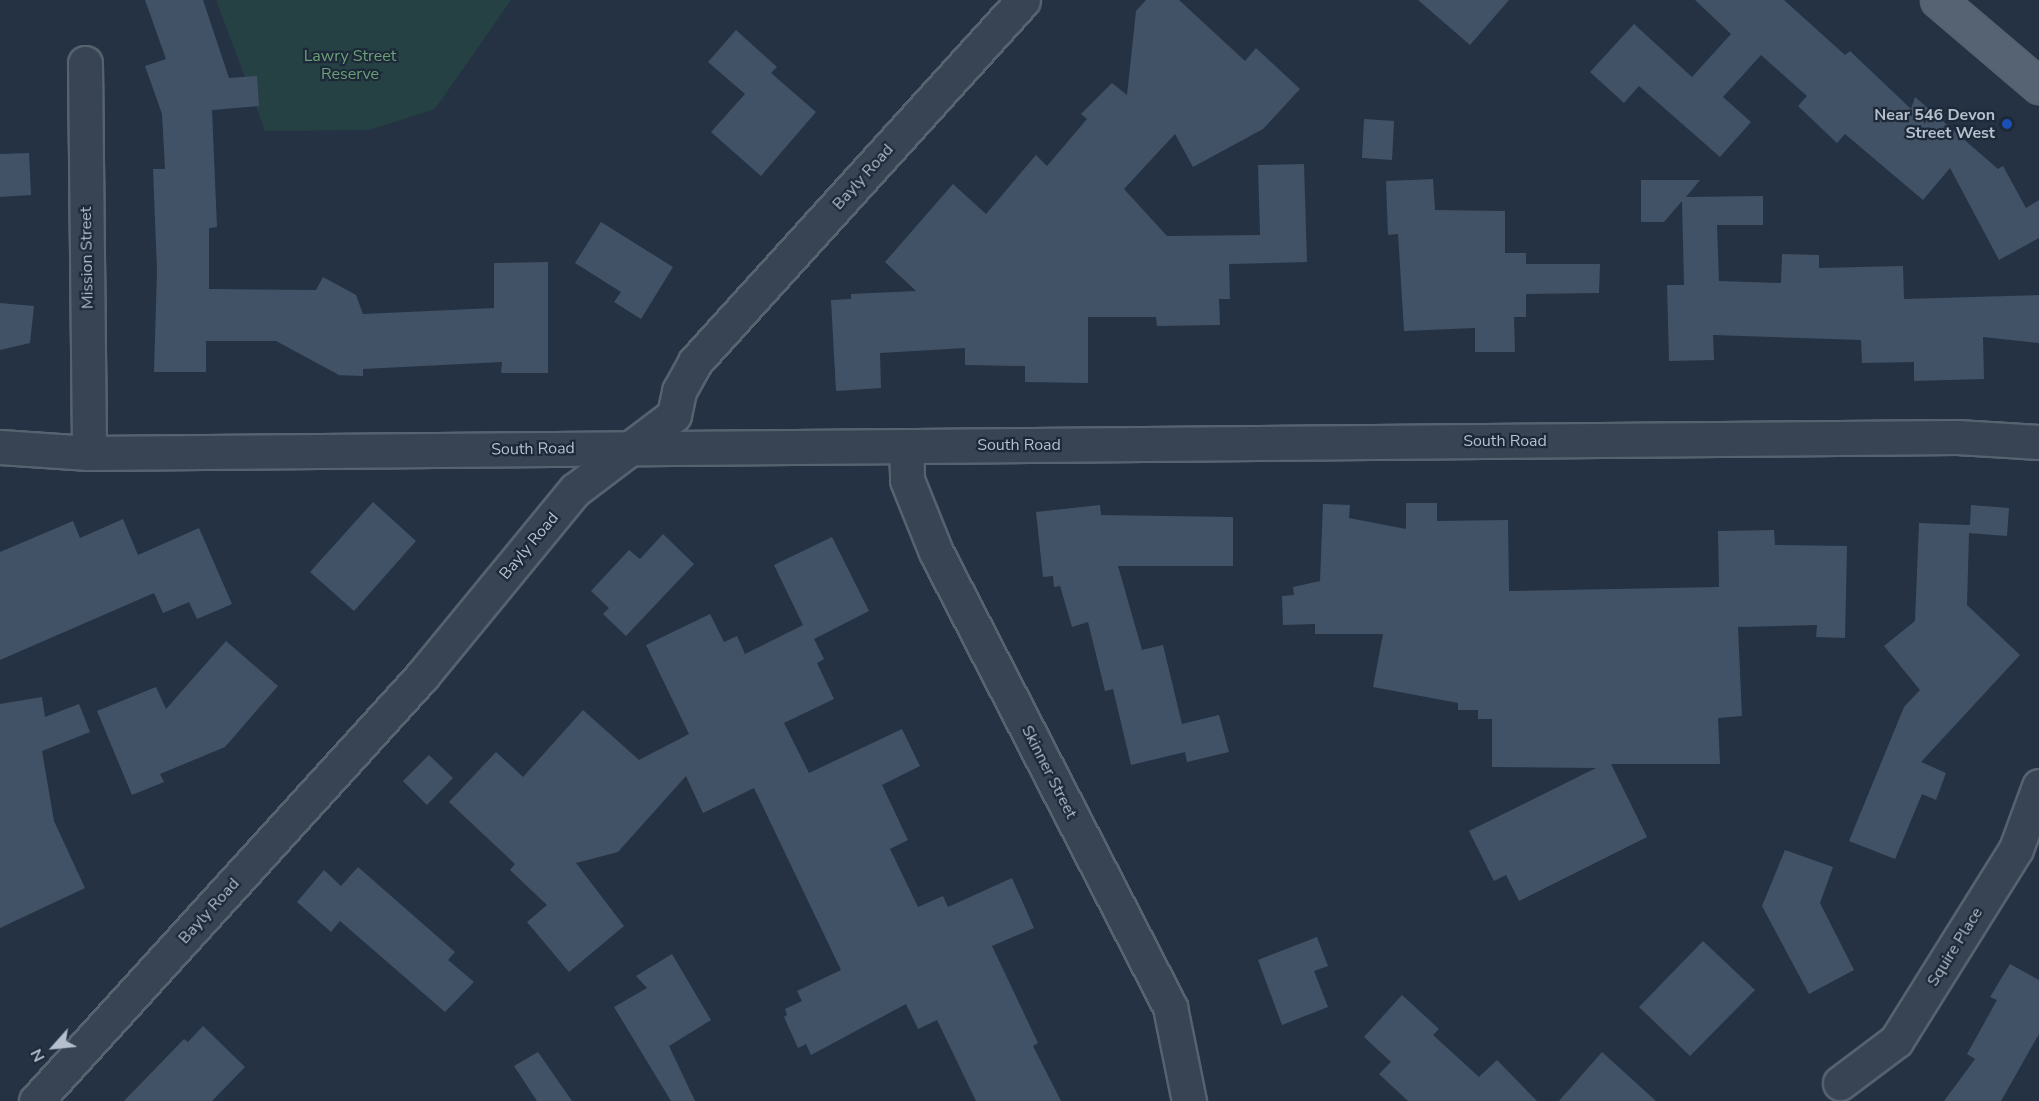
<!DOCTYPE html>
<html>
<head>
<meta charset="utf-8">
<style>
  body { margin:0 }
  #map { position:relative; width:2039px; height:1101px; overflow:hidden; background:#243243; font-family:"Nunito Sans",sans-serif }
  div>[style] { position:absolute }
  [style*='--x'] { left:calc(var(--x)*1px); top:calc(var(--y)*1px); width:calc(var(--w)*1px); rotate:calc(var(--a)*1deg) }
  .green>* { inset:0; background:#264144 }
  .building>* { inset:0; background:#425266 }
  .roads { filter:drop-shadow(2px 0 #566270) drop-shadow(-2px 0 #566270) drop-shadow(0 2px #566270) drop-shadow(0 -2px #566270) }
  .minor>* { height:33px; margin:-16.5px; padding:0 16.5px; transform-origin:16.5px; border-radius:16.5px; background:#384453 }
  .tertiary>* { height:33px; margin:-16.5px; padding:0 16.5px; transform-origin:16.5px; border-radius:16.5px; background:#384453 }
  .primary>* { height:33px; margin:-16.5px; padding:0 16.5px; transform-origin:16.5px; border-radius:16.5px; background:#566373 }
  .dots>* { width:16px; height:16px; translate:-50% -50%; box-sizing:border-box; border:3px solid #1d2938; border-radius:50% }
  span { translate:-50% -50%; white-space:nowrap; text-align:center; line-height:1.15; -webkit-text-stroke:4.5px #1d2938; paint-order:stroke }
  .park-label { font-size:16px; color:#6aa076 }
  .poi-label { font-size:16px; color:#b5bfcd; font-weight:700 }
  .right { translate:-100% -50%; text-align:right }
  .street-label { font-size:16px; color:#b5bfcd }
  .north { position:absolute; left:24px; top:1017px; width:60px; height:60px; -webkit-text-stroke:4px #1d2938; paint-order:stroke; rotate:243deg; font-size:16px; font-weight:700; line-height:24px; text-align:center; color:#b5bfcd }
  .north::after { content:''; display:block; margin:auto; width:21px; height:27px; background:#b5bfcd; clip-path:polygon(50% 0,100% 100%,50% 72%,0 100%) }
</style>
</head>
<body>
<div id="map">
  <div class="green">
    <i style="clip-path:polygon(216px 0,511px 0,435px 109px,369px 130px,265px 131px)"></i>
  </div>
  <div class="building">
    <i style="clip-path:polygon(145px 0,203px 0,229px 78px,257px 76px,259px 106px,212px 110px,217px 227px,209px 228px,209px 289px,316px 290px,323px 277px,356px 295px,363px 314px,494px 308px,494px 263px,548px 262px,548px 373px,501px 373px,502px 362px,363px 369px,363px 376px,334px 375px,339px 375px,276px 341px,206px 341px,206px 372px,154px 372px,157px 271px,153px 169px,165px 169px,162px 114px,145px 66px,166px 59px)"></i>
    <i style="clip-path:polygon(1146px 0,1179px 0,1245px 61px,1256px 48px,1300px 89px,1263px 129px,1193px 167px,1175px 134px,1124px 189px,1167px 236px,1260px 235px,1258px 165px,1304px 164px,1307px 262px,1229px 264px,1230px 299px,1219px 299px,1220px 325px,1157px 326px,1156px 317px,1088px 317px,1088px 383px,1025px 382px,1025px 366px,965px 365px,965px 348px,880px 353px,881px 388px,836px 391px,831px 300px,851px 299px,851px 294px,916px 291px,885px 262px,953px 184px,986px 214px,1036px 155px,1047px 166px,1087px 119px,1081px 114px,1112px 83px,1127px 95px,1136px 11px)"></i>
    <i style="clip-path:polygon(1418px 0,1509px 0,1470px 45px)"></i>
    <i style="clip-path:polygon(1695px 0,1784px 0,1845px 55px,1850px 51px,1911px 109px,1915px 97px,1998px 169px,2003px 166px,2026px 208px,2039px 200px,2039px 238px,1999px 260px,1950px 168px,1923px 200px,1845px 134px,1837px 143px,1798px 106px,1807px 96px,1761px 55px,1723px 97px,1751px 122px,1720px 157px,1639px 86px,1624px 103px,1590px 72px,1634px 24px,1692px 77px,1731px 34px)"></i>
    <i style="clip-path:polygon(736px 30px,777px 67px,771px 73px,816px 112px,761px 176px,711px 132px,745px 94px,708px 62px)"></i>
    <i style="clip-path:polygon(1364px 119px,1394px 121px,1392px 160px,1362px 158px)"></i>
    <i style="clip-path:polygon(29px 153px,31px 195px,0 197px,0 154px)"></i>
    <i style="clip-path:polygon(1433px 179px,1435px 210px,1505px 211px,1505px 253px,1526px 253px,1526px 264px,1600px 264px,1599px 293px,1526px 294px,1526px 317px,1514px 317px,1515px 352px,1475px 352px,1475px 328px,1404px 331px,1398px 234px,1388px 235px,1386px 181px)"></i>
    <i style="clip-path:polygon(1641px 180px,1700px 180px,1686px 197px,1763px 196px,1763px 225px,1717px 225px,1719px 281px,1781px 283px,1782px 254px,1819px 255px,1819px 268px,1903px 266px,1904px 299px,2039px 295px,2039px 343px,1983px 337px,1984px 379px,1914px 381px,1914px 362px,1862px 363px,1861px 340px,1713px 335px,1714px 360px,1669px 361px,1667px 285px,1684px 285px,1682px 201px,1664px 222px,1641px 222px)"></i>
    <i style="clip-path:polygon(601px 222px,673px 267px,641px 319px,614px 302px,621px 292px,575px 263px)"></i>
    <i style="clip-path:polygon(0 303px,34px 306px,30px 343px,0 350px)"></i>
    <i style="clip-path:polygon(373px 502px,416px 541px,354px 611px,310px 572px)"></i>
    <i style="clip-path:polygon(1406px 503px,1437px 503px,1437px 521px,1508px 520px,1509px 591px,1719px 587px,1718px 531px,1774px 530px,1775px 545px,1847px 546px,1845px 638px,1816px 637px,1817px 625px,1738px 627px,1742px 716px,1718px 718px,1720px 764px,1611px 764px,1647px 837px,1519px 901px,1506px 875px,1494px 881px,1469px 831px,1596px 768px,1492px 767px,1492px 719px,1478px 719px,1478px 710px,1458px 710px,1458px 703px,1373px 687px,1383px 634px,1315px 634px,1315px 624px,1283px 625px,1282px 596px,1294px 595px,1293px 587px,1320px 581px,1323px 504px,1350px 505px,1349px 518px,1406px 529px)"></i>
    <i style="clip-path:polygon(1100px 505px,1101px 515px,1233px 517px,1233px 566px,1118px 566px,1142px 650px,1163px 645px,1182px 724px,1219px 715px,1229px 752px,1187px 762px,1185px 752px,1131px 765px,1113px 689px,1105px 691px,1088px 622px,1072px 627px,1060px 586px,1054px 587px,1053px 576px,1043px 577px,1036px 512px)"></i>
    <i style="clip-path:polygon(1971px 505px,2009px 508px,2007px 536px,1969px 533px,1967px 605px,2020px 655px,1921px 762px,1946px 773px,1936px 800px,1922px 794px,1895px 859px,1849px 841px,1904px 707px,1920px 690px,1884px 646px,1915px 621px,1919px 523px,1970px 525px)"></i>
    <i style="clip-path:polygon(123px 519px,138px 555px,199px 528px,232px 604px,197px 619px,189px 602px,163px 613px,154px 593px,0 660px,0 552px,73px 521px,80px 538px)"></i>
    <i style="clip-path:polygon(663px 534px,694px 564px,626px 636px,603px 614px,609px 608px,591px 591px,629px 550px,640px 559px)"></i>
    <i style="clip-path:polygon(832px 537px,869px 611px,814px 639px,824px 659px,817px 663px,834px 699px,784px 723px,809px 773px,902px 729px,920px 766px,882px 785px,908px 840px,890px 849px,918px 907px,943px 896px,948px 907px,1012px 878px,1034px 928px,992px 946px,1038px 1043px,1033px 1046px,1061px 1101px,976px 1101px,937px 1020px,918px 1029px,906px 1004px,811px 1055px,806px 1044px,798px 1048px,784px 1017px,787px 1015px,785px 1009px,802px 1001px,797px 991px,841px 970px,754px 788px,703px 813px,686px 776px,618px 852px,576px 863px,624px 926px,569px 972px,527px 922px,547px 905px,510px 870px,515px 864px,449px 802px,496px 752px,523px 777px,583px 710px,639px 760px,689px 734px,646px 645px,710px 614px,724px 642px,737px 636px,745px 654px,803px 625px,774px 565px)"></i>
    <i style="clip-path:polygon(226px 641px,278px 686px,225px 747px,160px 774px,164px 782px,132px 795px,97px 711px,156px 687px,166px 709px)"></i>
    <i style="clip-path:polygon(42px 697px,45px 717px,79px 704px,90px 732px,42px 751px,54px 821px,85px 888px,0 928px,0 704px)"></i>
    <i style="clip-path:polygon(429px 755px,453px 778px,427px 805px,403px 781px)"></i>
    <i style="clip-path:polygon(1785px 850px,1833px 867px,1820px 903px,1854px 970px,1809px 994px,1762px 906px)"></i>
    <i style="clip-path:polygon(358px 867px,455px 952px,448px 960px,474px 982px,445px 1012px,340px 921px,331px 932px,297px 902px,324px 870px,341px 886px)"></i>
    <i style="clip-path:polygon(1317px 937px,1328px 966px,1314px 971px,1328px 1007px,1282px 1025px,1258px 960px)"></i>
    <i style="clip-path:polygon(1703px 941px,1755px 990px,1690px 1056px,1639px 1007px)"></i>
    <i style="clip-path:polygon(672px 954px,711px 1020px,669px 1046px,695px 1101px,671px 1101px,614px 1007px,647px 988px,636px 976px)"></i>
    <i style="clip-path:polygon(2010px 964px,2039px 980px,2039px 1034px,2001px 1101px,1944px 1101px,1975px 1059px,1967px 1054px,1997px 1000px,1990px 997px)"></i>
    <i style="clip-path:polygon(1402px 995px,1439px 1029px,1433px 1035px,1479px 1077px,1497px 1060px,1537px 1101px,1408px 1101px,1379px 1074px,1391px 1062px,1364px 1037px)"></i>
    <i style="clip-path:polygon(203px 1026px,245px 1067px,212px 1101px,124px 1101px,184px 1039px,188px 1042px)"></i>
    <i style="clip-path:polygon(538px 1052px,572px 1101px,537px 1101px,514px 1066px)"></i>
    <i style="clip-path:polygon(1602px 1052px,1656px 1101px,1559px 1101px)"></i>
  </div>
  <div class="roads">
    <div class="minor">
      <i style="--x:85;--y:63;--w:390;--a:89.4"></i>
      <i style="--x:906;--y:446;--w:34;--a:88"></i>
      <i style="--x:907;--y:480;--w:78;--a:68.1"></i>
      <i style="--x:936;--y:552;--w:512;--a:62.78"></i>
      <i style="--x:1170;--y:1007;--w:96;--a:78.6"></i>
      <i style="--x:1840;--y:1083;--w:70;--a:-36.9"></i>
      <i style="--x:1896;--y:1041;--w:226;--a:-58"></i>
      <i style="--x:2016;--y:849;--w:67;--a:-69.9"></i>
      <i style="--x:36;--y:1101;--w:574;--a:-47.75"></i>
      <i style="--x:422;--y:676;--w:241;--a:-50.6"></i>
      <i style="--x:575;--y:490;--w:124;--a:-37.1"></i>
      <i style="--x:674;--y:415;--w:25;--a:-78"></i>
      <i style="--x:679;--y:391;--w:33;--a:-61"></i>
      <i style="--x:695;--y:362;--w:488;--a:-47.8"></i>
    </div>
    <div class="tertiary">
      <i style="--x:0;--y:447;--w:89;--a:3.9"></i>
      <i style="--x:89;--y:453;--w:1868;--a:-0.49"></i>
      <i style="--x:1957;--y:437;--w:82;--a:3.5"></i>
    </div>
    <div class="primary">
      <i style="--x:1938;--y:0;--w:133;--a:40.4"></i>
    </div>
  </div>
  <div class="dots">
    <i style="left:2007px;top:124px;background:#1a4fb4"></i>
  </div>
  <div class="park-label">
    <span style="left:350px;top:65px">Lawry Street<br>Reserve</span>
  </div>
  <div class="poi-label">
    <span class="right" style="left:1995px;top:124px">Near 546 Devon<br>Street West</span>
  </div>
  <div class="street-label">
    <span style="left:863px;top:177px;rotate:-48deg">Bayly Road</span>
    <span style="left:87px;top:258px;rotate:-91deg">Mission Street</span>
    <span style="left:1505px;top:441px">South Road</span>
    <span style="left:1019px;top:445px">South Road</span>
    <span style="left:533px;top:449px;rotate:-1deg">South Road</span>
    <span style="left:529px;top:546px;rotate:-50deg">Bayly Road</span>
    <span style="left:1049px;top:772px;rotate:63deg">Skinner Street</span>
    <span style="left:209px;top:911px;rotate:-48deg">Bayly Road</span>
    <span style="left:1955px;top:947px;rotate:-58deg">Squire Place</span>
  </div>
  <div class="north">N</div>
</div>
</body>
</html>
